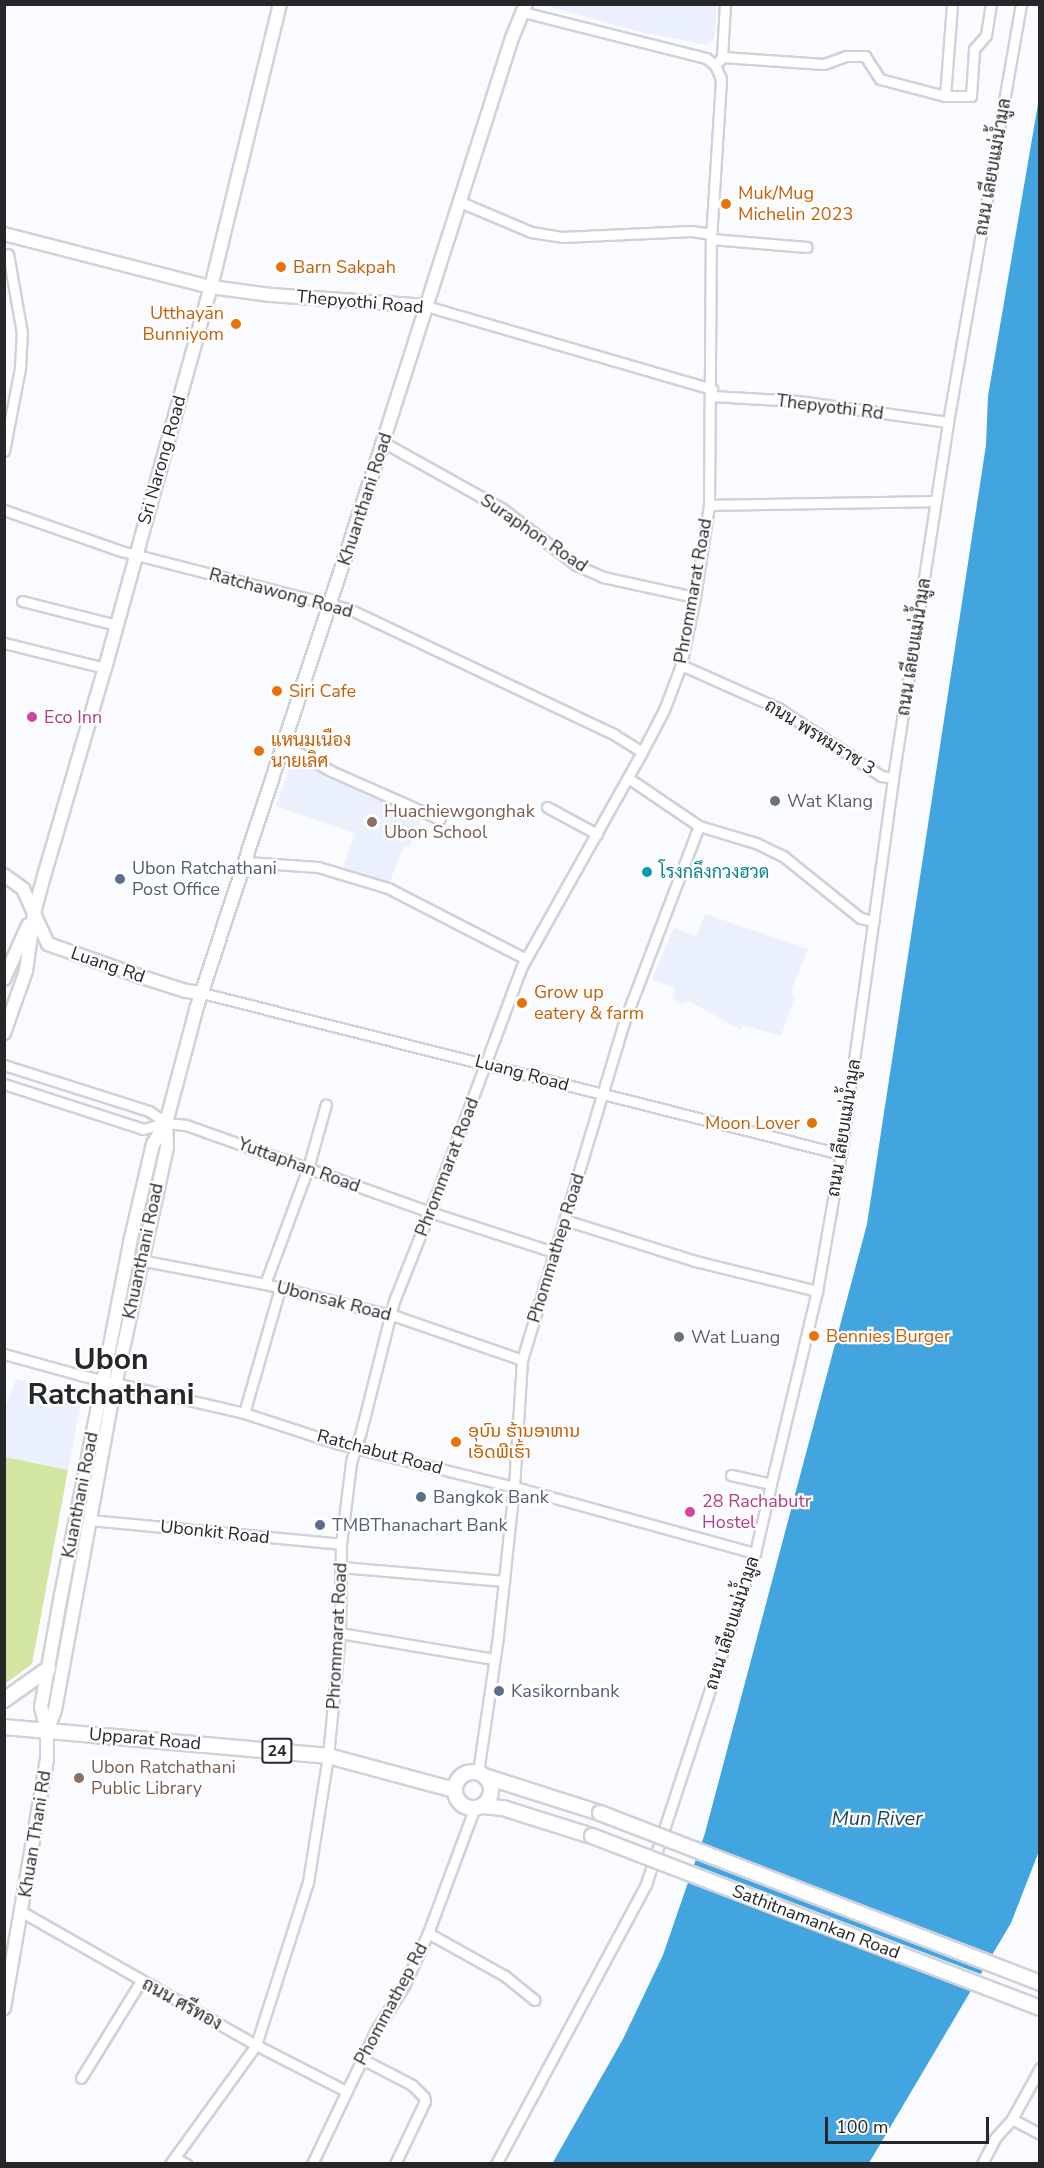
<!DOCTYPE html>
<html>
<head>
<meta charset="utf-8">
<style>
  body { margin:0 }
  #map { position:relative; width:1044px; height:2168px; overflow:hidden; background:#fafbff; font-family:"Nunito Sans","Noto Sans Lao",Sarabun,sans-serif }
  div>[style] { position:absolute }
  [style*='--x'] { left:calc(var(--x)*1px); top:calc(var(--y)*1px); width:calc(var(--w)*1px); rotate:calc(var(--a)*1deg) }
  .built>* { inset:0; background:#ebf0fd }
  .green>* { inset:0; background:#d3e6a1 }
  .water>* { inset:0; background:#42a5df }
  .pier>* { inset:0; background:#fafbff }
  .roads { filter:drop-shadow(2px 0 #cfd2d8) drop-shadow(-2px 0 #cfd2d8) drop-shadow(0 2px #cfd2d8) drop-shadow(0 -2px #cfd2d8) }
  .street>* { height:9px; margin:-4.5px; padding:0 4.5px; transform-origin:4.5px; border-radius:4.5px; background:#fff }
  .secondary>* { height:12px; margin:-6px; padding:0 6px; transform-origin:6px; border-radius:6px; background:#fff }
  .primary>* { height:14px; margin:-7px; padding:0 7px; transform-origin:7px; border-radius:7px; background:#fff }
  .primary>.ring { margin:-7px; padding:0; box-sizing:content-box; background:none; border:14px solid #fff; border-radius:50% }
  .bridges { filter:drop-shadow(2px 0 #cfd2d8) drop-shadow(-2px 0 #cfd2d8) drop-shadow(0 2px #cfd2d8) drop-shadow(0 -2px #cfd2d8) }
  .primary-bridge>* { height:14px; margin:-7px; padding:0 7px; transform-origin:7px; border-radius:7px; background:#fff }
  .dots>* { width:16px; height:16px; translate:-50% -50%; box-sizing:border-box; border:3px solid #fff; border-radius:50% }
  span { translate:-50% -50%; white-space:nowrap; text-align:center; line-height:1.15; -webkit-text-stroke:4.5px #fff; paint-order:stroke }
  .shield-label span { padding:2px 4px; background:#fff; border:2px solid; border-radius:4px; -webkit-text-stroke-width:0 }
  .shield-label { font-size:16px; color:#262729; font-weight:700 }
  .street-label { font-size:18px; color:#262729 }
  .food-label { font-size:18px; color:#c56008 }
  .left { translate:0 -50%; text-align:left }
  .right { translate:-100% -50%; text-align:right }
  .hotel-label { font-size:18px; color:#b23c85 }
  .worship-label { font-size:18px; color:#5b616d }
  .education-label { font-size:18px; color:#785e54 }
  .service-label { font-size:18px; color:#4e5e75 }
  .culture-label { font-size:18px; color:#0d838f }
  .water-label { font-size:20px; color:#1b435c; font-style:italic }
  .town-label { font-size:30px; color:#262729; font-weight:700 }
  .frame { position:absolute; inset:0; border:6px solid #262729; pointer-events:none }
  .scale { position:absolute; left:825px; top:2117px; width:164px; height:27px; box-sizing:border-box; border:3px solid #262729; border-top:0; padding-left:8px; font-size:18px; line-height:21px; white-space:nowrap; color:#262729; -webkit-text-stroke:4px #fff; paint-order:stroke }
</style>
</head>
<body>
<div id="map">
  <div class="built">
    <i style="clip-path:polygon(549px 5px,717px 5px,714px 39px,706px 45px,637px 31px,550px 7px)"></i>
    <i style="clip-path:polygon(294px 756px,423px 815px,409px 848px,404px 846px,388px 886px,343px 867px,355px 833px,276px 806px)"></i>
    <i style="clip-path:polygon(705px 914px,808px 949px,791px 991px,794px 999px,781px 1036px,743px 1025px,741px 1030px,689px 1001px,679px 1004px,673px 999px,676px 988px,652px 979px,674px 928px,696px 936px)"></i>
    <i style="clip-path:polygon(16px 1379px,75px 1393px,81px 1402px,68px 1470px,5px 1457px,4px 1411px)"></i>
  </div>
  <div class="green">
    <i style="clip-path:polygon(5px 1457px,68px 1470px,32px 1664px,5px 1684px)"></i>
  </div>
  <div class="water">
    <i style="clip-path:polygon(1039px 98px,1039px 1851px,1011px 1923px,869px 2163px,552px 2164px,623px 2039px,663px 1955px,705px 1833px,867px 1224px,986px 445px,988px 396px)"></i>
  </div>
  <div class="pier">
    <i style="clip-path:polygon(699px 1842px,995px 1955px,985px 1971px,693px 1859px)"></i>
    <i style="clip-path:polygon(692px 1864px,983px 1975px,973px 1991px,685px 1881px)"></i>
  </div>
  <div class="roads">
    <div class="street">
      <i style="--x:523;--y:12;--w:189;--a:14.1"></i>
      <i style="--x:706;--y:58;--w:11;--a:38"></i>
      <i style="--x:722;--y:57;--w:102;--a:3.9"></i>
      <i style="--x:824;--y:64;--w:23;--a:-20"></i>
      <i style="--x:846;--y:56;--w:19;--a:0"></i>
      <i style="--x:865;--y:56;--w:27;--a:57"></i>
      <i style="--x:880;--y:79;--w:67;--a:14.7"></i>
      <i style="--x:945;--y:96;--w:26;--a:0"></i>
      <i style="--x:971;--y:96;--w:47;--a:-86.3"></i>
      <i style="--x:974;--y:49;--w:18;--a:-49"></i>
      <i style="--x:986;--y:35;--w:31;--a:-81"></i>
      <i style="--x:719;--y:61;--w:5;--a:-53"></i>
      <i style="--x:722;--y:57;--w:53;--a:-86.8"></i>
      <i style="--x:945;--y:96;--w:92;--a:-85.6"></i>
      <i style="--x:460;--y:202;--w:77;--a:22.9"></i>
      <i style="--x:531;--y:232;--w:31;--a:9"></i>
      <i style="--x:562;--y:237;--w:130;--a:-2.6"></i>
      <i style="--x:692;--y:231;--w:19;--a:9"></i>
      <i style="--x:711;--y:239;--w:96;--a:4.8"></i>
      <i style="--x:426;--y:306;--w:298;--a:16.2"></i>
      <i style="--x:712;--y:396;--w:86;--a:3.3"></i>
      <i style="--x:798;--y:401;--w:151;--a:8"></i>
      <i style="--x:383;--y:442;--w:137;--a:29.2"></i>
      <i style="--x:503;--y:509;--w:92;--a:37.5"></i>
      <i style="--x:576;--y:565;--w:30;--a:24"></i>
      <i style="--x:603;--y:577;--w:94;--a:12.3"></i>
      <i style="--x:4;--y:451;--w:85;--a:-79.1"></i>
      <i style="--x:20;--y:368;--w:35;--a:-87"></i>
      <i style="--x:22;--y:333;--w:80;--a:-100"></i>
      <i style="--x:709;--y:505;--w:227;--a:-1"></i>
      <i style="--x:4;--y:510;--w:124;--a:19.3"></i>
      <i style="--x:121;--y:551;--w:235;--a:14.3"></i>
      <i style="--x:349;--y:609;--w:294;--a:25.3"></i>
      <i style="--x:615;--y:735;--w:32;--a:32"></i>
      <i style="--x:22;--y:601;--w:98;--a:14.2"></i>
      <i style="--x:4;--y:643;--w:104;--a:13.9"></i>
      <i style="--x:681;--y:665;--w:106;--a:23.9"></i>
      <i style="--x:778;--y:708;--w:123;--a:33.4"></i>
      <i style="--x:881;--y:776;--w:12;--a:9"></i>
      <i style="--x:281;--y:748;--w:14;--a:12"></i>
      <i style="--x:295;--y:751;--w:41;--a:29.1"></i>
      <i style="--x:331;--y:771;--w:119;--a:23.8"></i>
      <i style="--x:547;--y:807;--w:57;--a:28.4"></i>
      <i style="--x:699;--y:826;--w:59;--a:16.6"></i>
      <i style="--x:756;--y:843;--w:30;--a:26"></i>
      <i style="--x:783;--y:856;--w:99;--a:38.8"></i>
      <i style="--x:860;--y:918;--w:14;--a:12"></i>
      <i style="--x:246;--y:862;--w:72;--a:4"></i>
      <i style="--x:318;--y:867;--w:73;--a:16.7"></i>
      <i style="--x:388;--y:888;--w:155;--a:27.2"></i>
      <i style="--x:202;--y:993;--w:659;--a:14.14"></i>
      <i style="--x:4;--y:1065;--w:152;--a:17.6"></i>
      <i style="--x:149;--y:1111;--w:21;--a:35"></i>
      <i style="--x:4;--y:1084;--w:146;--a:17.9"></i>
      <i style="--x:143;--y:1129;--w:24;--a:-15"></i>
      <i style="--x:166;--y:1123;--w:20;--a:6"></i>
      <i style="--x:186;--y:1125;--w:259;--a:19.6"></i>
      <i style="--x:430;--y:1212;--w:130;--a:17.9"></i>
      <i style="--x:565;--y:1220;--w:136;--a:17.5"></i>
      <i style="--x:695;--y:1261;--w:126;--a:13.8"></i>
      <i style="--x:140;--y:1260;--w:127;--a:10.9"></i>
      <i style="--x:265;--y:1284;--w:137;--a:13.9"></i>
      <i style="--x:398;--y:1317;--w:131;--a:19.1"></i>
      <i style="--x:265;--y:1284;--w:124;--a:-69.7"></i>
      <i style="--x:308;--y:1168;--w:66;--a:-74.3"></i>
      <i style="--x:4;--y:1354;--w:79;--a:15.4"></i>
      <i style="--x:80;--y:1375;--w:168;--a:13"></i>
      <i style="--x:244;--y:1413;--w:100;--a:18.1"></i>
      <i style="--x:339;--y:1444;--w:188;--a:13.8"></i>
      <i style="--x:522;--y:1489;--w:242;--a:15.4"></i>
      <i style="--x:244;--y:1413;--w:130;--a:-73.9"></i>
      <i style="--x:731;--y:1475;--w:41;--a:12.7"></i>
      <i style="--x:89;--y:1520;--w:253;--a:5.4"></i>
      <i style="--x:341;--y:1567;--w:164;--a:4.9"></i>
      <i style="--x:340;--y:1633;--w:156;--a:9.6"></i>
      <i style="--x:478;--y:1772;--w:137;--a:-81.6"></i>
      <i style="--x:498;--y:1636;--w:150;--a:-83.9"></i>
      <i style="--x:514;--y:1487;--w:127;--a:-86.4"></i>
      <i style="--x:522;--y:1360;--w:353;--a:-73.2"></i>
      <i style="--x:624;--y:1022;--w:210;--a:-69.1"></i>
      <i style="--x:699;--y:826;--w:86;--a:-145.9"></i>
      <i style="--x:22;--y:1912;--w:269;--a:29.6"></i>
      <i style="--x:256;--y:2045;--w:101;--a:27.1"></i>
      <i style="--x:428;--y:1933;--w:88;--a:29.2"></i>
      <i style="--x:505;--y:1976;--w:38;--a:39"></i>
      <i style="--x:362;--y:2059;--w:56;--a:27.5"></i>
      <i style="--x:412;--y:2085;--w:17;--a:45"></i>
      <i style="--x:424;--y:2097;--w:4;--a:76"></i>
      <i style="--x:425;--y:2101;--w:70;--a:115.5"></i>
      <i style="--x:81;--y:2078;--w:114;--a:-58.3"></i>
      <i style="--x:1012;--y:2119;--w:32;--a:28"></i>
      <i style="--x:175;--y:2158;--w:13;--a:29"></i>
      <i style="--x:170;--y:2164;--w:147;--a:-54.1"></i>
      <i style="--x:256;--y:2045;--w:171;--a:-72.3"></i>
      <i style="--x:308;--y:1882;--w:128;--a:-81"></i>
      <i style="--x:328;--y:1756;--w:124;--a:-84.4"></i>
      <i style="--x:340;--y:1633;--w:89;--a:-89.4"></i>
      <i style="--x:341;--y:1544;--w:83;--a:-83"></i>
      <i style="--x:351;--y:1462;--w:33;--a:-72"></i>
      <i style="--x:361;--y:1431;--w:134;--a:-75.8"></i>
      <i style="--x:394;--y:1301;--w:116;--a:-68.3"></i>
      <i style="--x:437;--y:1193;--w:242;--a:-69.5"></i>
      <i style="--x:522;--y:966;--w:245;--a:-60.7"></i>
      <i style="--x:642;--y:752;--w:47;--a:-62.4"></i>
      <i style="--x:664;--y:710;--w:48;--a:-69.3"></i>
      <i style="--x:681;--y:665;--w:69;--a:-78.4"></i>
      <i style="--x:695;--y:597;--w:93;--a:-81.3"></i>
      <i style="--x:709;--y:505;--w:266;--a:-89.6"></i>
      <i style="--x:711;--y:239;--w:160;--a:-86.4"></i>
      <i style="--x:721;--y:79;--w:15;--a:-113"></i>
      <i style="--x:312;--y:2164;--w:148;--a:-64.5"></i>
      <i style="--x:376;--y:2030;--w:54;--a:-57.8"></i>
      <i style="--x:405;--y:1984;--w:56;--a:-65.7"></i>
      <i style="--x:428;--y:1933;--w:132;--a:-69.6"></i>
      <i style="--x:496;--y:2164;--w:318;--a:-61.8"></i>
      <i style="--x:646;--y:1884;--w:348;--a:-71.8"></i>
      <i style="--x:755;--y:1553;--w:71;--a:-76.9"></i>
      <i style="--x:771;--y:1484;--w:198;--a:-76.6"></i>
      <i style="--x:817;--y:1291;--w:139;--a:-80.1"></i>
      <i style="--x:841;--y:1154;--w:380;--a:-82.1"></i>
      <i style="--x:893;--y:778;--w:360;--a:-81.2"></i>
      <i style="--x:948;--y:422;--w:424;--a:-80.1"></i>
      <i style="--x:982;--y:2164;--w:29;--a:-63"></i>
      <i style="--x:995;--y:2138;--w:25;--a:-48"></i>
      <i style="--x:1012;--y:2119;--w:58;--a:-61.2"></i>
    </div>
    <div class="secondary">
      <i style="--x:4;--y:234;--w:214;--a:14.4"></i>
      <i style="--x:211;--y:287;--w:60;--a:7.7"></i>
      <i style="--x:270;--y:295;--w:156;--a:4"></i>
      <i style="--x:4;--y:875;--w:24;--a:36"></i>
      <i style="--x:23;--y:889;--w:60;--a:65.6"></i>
      <i style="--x:48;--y:944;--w:100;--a:19.3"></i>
      <i style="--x:142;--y:977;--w:46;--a:17.7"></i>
      <i style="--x:186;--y:991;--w:16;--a:7"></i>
      <i style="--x:4;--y:979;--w:59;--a:-66"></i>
      <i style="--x:4;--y:1033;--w:66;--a:-70.5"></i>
      <i style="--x:26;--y:971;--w:59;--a:-82.1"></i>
      <i style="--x:34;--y:913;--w:38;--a:-75"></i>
      <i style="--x:44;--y:876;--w:217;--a:-73.7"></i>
      <i style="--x:105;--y:668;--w:395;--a:-74.5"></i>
      <i style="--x:211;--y:287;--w:291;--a:-76.3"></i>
      <i style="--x:47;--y:1731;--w:22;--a:-69"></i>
      <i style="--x:55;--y:1710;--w:311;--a:-79.6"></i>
      <i style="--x:111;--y:1404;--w:263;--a:-77.7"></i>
      <i style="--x:167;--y:1147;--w:24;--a:-92"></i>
      <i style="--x:166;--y:1123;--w:117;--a:-75.1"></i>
      <i style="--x:196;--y:1010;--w:598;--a:-71.78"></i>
      <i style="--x:383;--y:442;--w:424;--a:-72.3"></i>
      <i style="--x:512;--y:38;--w:37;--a:-68"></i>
      <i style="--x:4;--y:2008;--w:252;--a:-80.2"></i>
      <i style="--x:47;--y:1760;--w:29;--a:-90"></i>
      <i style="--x:47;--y:1731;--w:25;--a:-104"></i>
      <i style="--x:41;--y:1707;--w:114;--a:-79.9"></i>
      <i style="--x:61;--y:1595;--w:360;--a:-78.9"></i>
      <i style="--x:130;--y:1242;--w:101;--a:-76.8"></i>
      <i style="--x:153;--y:1144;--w:25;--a:-58"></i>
    </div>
    <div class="primary">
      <i style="--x:4;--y:1700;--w:54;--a:-35.2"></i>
      <i style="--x:4;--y:1727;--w:325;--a:5.1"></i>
      <i style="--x:328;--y:1756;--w:131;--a:15"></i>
      <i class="ring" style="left:455px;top:1772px;width:22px;height:22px"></i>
      <i style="--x:487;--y:1777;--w:119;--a:17.7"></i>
      <i style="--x:483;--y:1806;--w:20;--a:6"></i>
      <i style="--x:503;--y:1808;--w:93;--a:17.5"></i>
    </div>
  </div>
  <div class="bridges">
    <div class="primary-bridge">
      <i style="--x:600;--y:1813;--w:472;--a:21.1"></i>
      <i style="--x:592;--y:1836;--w:480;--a:21"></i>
    </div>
  </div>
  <div class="dots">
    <i style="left:726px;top:204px;background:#e8710a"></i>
    <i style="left:281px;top:267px;background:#e8710a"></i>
    <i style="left:236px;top:324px;background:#e8710a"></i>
    <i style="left:277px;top:691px;background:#e8710a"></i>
    <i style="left:32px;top:717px;background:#d1479c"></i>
    <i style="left:259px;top:751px;background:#e8710a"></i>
    <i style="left:775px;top:801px;background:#6b7280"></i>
    <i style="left:372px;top:822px;background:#8d6e63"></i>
    <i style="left:647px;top:872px;background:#0f9aa8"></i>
    <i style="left:120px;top:879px;background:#5c6f8a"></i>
    <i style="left:522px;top:1003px;background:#e8710a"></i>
    <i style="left:812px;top:1123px;background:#e8710a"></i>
    <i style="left:814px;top:1336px;background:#e8710a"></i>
    <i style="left:679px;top:1337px;background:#6b7280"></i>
    <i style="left:456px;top:1442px;background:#e8710a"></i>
    <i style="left:421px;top:1497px;background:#5c6f8a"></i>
    <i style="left:690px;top:1512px;background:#d1479c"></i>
    <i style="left:320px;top:1525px;background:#5c6f8a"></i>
    <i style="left:499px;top:1691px;background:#5c6f8a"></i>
    <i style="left:79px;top:1778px;background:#8d6e63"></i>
  </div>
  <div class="shield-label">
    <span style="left:277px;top:1751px">24</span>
  </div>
  <div class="street-label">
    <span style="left:993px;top:167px;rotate:-80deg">ถนน เลียบแม่น้ำมูล</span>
    <span style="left:360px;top:302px;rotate:5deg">Thepyothi Road</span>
    <span style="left:830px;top:407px;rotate:7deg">Thepyothi Rd</span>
    <span style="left:162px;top:460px;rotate:-74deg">Sri Narong Road</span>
    <span style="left:365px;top:499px;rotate:-72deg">Khuanthani Road</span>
    <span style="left:534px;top:533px;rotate:34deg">Suraphon Road</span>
    <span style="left:693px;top:591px;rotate:-80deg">Phrommarat Road</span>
    <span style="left:281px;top:593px;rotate:15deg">Ratchawong Road</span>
    <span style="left:914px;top:647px;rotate:-81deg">ถนน เลียบแม่น้ำมูล</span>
    <span style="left:820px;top:737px;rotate:32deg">ถนน พรหมราช 3</span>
    <span style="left:108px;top:965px;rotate:19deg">Luang Rd</span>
    <span style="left:522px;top:1073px;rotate:15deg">Luang Road</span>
    <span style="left:844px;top:1128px;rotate:-81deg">ถนน เลียบแม่น้ำมูล</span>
    <span style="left:299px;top:1165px;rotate:20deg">Yuttaphan Road</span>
    <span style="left:447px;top:1167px;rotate:-69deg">Phrommarat Road</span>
    <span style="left:556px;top:1248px;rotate:-73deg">Phommathep Road</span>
    <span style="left:143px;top:1251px;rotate:-78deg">Khuanthani Road</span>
    <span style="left:334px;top:1301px;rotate:14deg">Ubonsak Road</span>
    <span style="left:380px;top:1452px;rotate:15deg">Ratchabut Road</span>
    <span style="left:80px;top:1495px;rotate:-79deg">Kuanthani Road</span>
    <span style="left:215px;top:1532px;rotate:6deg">Ubonkit Road</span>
    <span style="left:732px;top:1623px;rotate:-72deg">ถนน เลียบแม่น้ำมูล</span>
    <span style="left:337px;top:1636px;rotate:-87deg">Phrommarat Road</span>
    <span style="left:145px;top:1739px;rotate:5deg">Upparat Road</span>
    <span style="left:35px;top:1834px;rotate:-81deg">Khuan Thani Rd</span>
    <span style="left:816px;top:1922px;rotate:21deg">Sathitnamankan Road</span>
    <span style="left:182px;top:2004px;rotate:29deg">ถนน ศรีทอง</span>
    <span style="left:391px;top:2004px;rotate:-62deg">Phommathep Rd</span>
  </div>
  <div class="food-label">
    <span class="left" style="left:738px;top:204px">Muk/Mug<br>Michelin 2023</span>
    <span class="left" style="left:293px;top:267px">Barn Sakpah</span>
    <span class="right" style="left:224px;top:324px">Utthayān<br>Bunniyom</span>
    <span class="left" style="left:289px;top:691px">Siri Cafe</span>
    <span class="left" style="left:271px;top:751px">แหนมเนือง<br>นายเลิศ</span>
    <span class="left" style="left:534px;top:1003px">Grow up<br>eatery &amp; farm</span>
    <span class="right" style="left:800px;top:1123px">Moon Lover</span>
    <span class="left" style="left:826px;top:1336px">Bennies Burger</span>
    <span class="left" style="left:468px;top:1442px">ອຸບົນ ຮ້ານອາຫານ<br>ເອັດພີເຮົ້າ</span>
  </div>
  <div class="hotel-label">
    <span class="left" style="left:44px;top:717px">Eco Inn</span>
    <span class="left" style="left:702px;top:1512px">28 Rachabutr<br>Hostel</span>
  </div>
  <div class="worship-label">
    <span class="left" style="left:787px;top:801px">Wat Klang</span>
    <span class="left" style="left:691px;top:1337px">Wat Luang</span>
  </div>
  <div class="education-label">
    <span class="left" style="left:384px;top:822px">Huachiewgonghak<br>Ubon School</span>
    <span class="left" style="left:91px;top:1778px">Ubon Ratchathani<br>Public Library</span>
  </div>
  <div class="service-label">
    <span class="left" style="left:132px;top:879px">Ubon Ratchathani<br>Post Office</span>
    <span class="left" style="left:433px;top:1497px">Bangkok Bank</span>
    <span class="left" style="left:332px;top:1525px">TMBThanachart Bank</span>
    <span class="left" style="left:511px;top:1691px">Kasikornbank</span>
  </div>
  <div class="culture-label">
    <span class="left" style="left:659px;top:872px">โรงกลึงกวงฮวด</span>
  </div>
  <div class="water-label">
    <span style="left:877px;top:1818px">Mun River</span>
  </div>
  <div class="town-label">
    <span style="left:111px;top:1377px">Ubon<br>Ratchathani</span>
  </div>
  <div class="frame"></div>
  <div class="scale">100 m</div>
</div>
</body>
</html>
